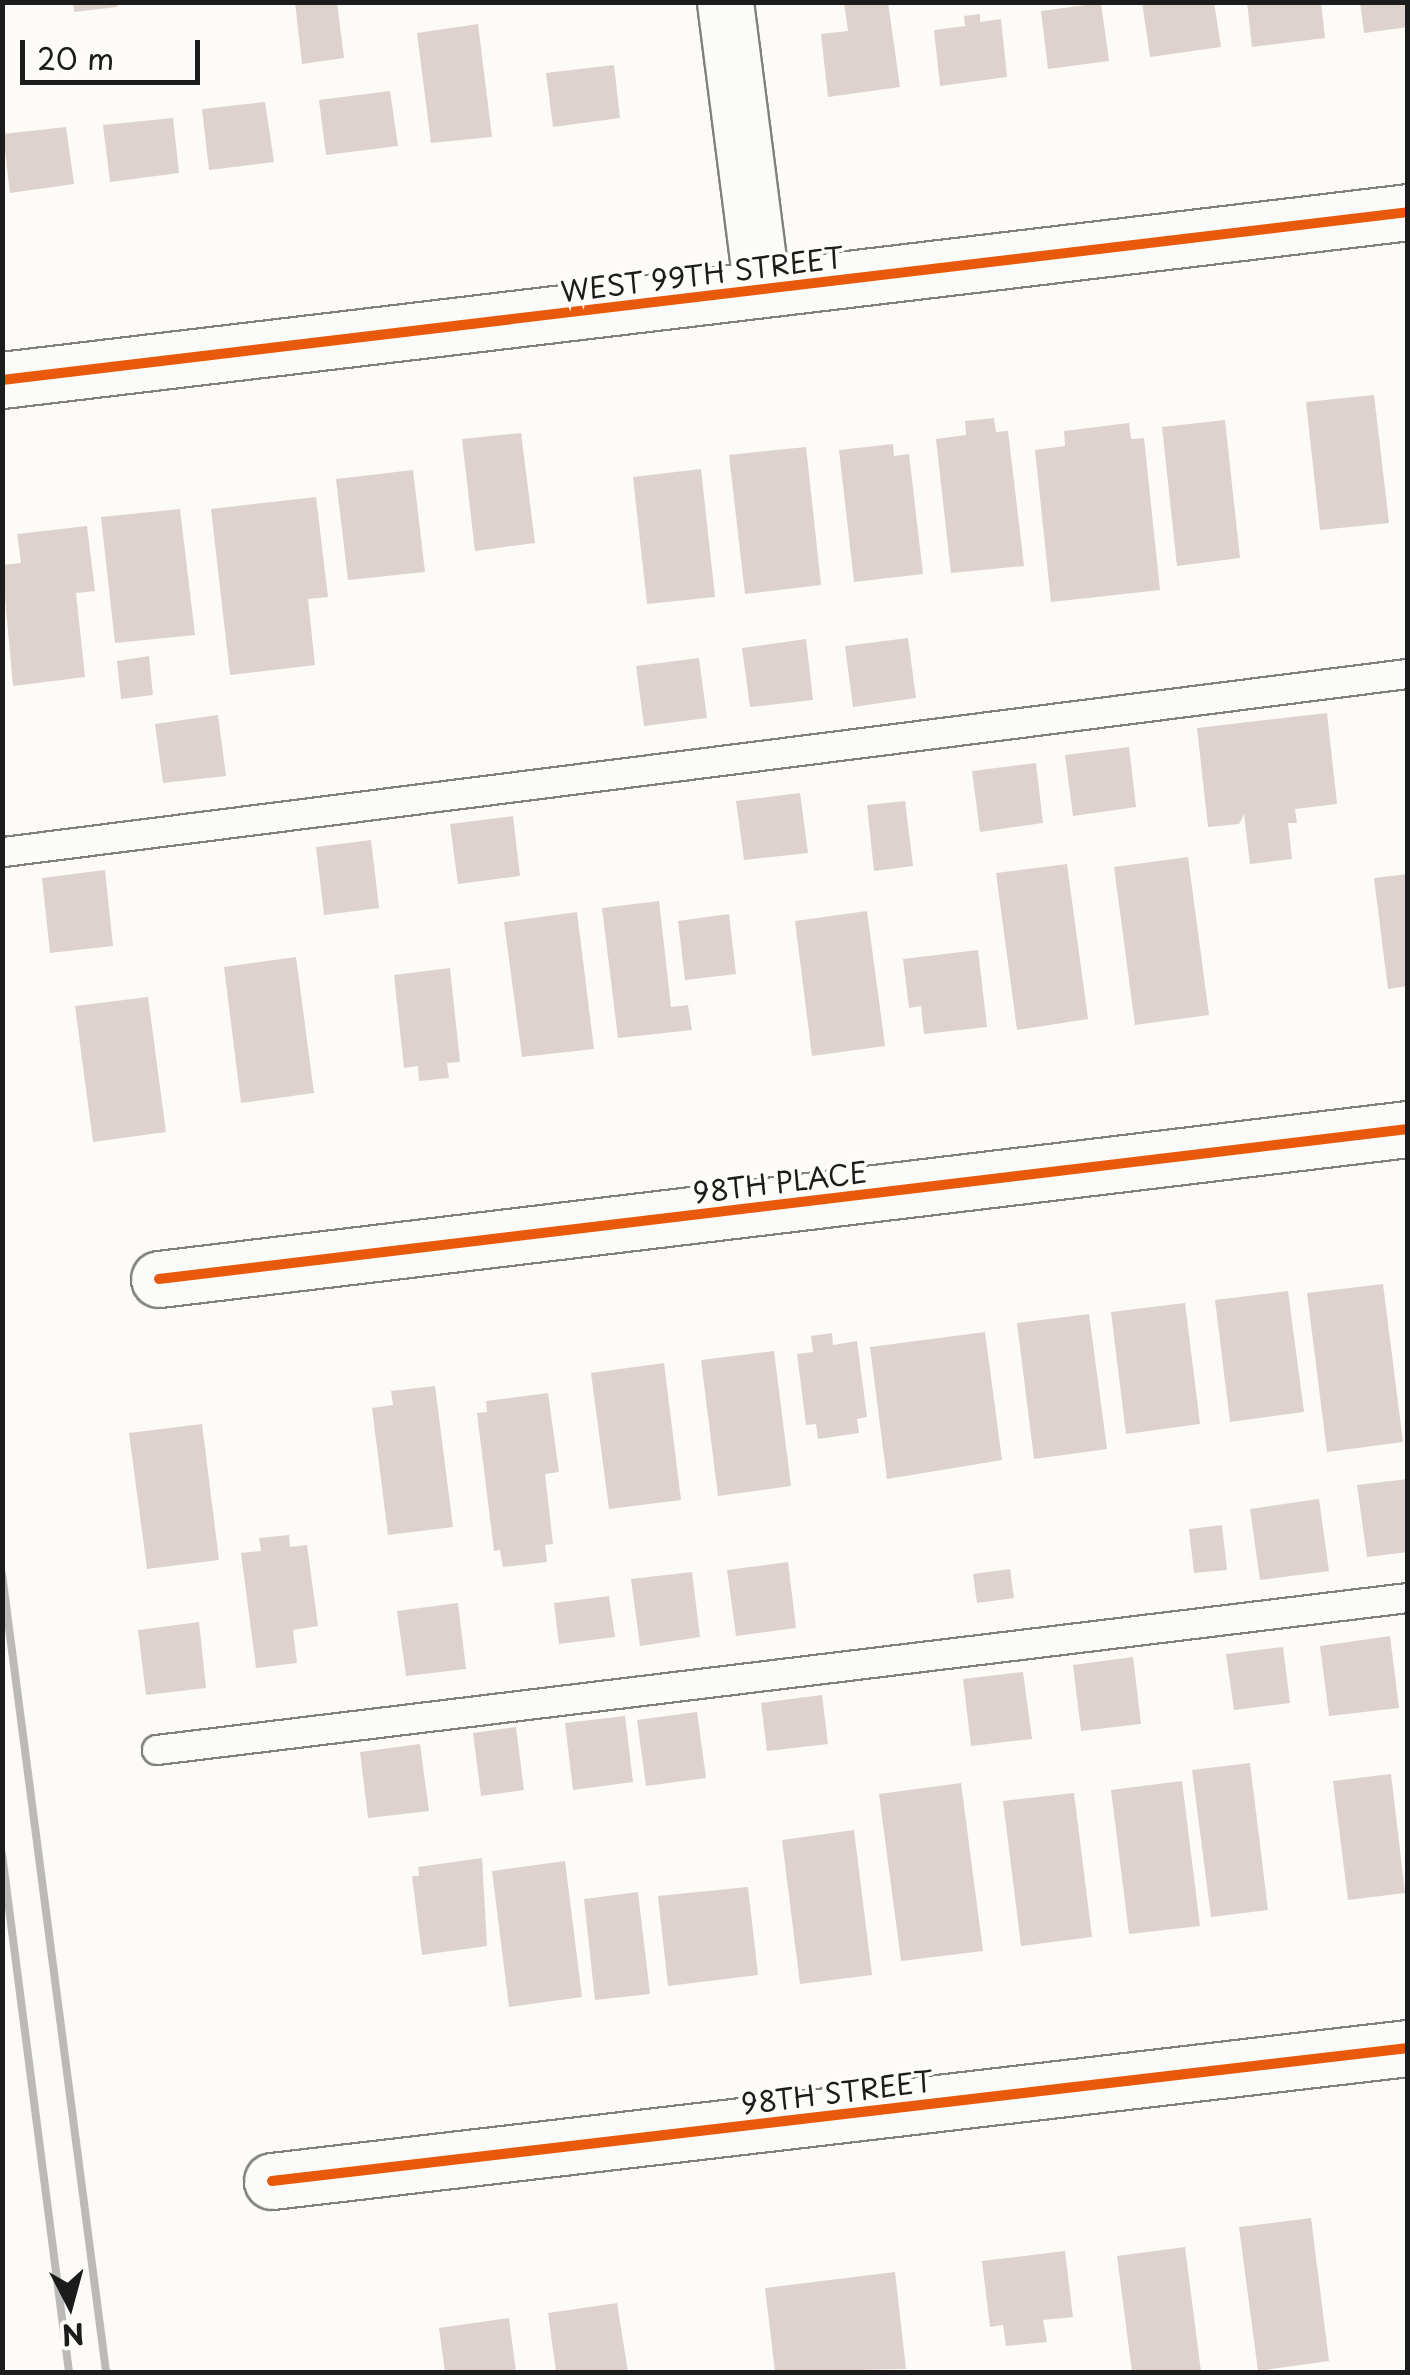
<!DOCTYPE html>
<html>
<head>
<meta charset="utf-8">
<style>
  body { margin:0 }
  #map { position:relative; width:1410px; height:2375px; overflow:hidden; background:#fcfbf8; font-family:"Playpen Sans",sans-serif }
  div>[style] { position:absolute }
  [style*='--x'] { left:calc(var(--x)*1px); top:calc(var(--y)*1px); width:calc(var(--w)*1px); rotate:calc(var(--a)*1deg) }
  .building>* { inset:0; background:#ddd2ce }
  .roads { filter:drop-shadow(2px 0 #81807f) drop-shadow(-2px 0 #81807f) drop-shadow(0 2px #81807f) drop-shadow(0 -2px #81807f) }
  .lane>* { height:28px; margin:-14px; padding:0 14px; transform-origin:14px; border-radius:14px; background:#fbfbf9 }
  .street>* { height:55px; margin:-27.5px; padding:0 27.5px; transform-origin:27.5px; border-radius:27.5px; background:#fbfbf9 }
  .secondary>* { height:55px; margin:-27.5px; padding:0 27.5px; transform-origin:27.5px; border-radius:27.5px; background:#fbfbf9 }
  .rail>* { height:8px; margin:-4px; padding:0 4px; transform-origin:4px; border-radius:4px; background:#bbbab8 }
  .cycleway>* { height:10px; margin:-5px; padding:0 5px; transform-origin:5px; border-radius:5px; background:#e8590c }
  span { translate:-50% -50%; white-space:nowrap; text-align:center; line-height:1.15; -webkit-text-stroke:8px #fdfcf7; paint-order:stroke }
  .street-label { font-size:28px; color:#1c1c1c }
  .frame { position:absolute; inset:0; border:5px solid #1c1c1c; pointer-events:none }
  .north { position:absolute; left:20px; top:2255px; width:100px; height:100px; -webkit-text-stroke:8px #fdfcf7; paint-order:stroke; rotate:174deg; font-size:28px; font-weight:700; line-height:40px; text-align:center; color:#1c1c1c }
  .north::after { content:''; display:block; margin:auto; width:35px; height:45px; background:#1c1c1c; clip-path:polygon(50% 0,100% 100%,50% 72%,0 100%) }
  .scale { position:absolute; left:20px; top:40px; width:180px; height:45px; box-sizing:border-box; border:5px solid #1c1c1c; border-top:0; padding-left:12px; font-size:30px; line-height:35px; white-space:nowrap; color:#1c1c1c; -webkit-text-stroke:8px #fdfcf7; paint-order:stroke }
</style>
</head>
<body>
<div id="map">
  <div class="building">
    <i style="clip-path:polygon(73px 2px,117px 2px,117px 7px,74px 12px)"></i>
    <i style="clip-path:polygon(295px 2px,337px 2px,344px 58px,302px 64px)"></i>
    <i style="clip-path:polygon(844px 2px,888px 2px,900px 87px,828px 97px,821px 34px,848px 31px)"></i>
    <i style="clip-path:polygon(1142px 2px,1214px 2px,1221px 47px,1150px 57px)"></i>
    <i style="clip-path:polygon(1247px 2px,1321px 2px,1325px 38px,1252px 47px)"></i>
    <i style="clip-path:polygon(1360px 2px,1408px 2px,1408px 27px,1364px 33px)"></i>
    <i style="clip-path:polygon(1101px 3px,1109px 61px,1048px 69px,1041px 11px)"></i>
    <i style="clip-path:polygon(980px 14px,980px 22px,1001px 19px,1007px 77px,940px 86px,934px 30px,965px 26px,964px 16px)"></i>
    <i style="clip-path:polygon(478px 24px,492px 137px,431px 143px,417px 33px)"></i>
    <i style="clip-path:polygon(614px 65px,620px 118px,553px 127px,546px 73px)"></i>
    <i style="clip-path:polygon(390px 91px,398px 146px,326px 155px,319px 100px)"></i>
    <i style="clip-path:polygon(265px 102px,274px 162px,209px 170px,202px 109px)"></i>
    <i style="clip-path:polygon(173px 118px,179px 173px,110px 182px,103px 125px)"></i>
    <i style="clip-path:polygon(66px 127px,74px 184px,10px 193px,3px 134px)"></i>
    <i style="clip-path:polygon(1374px 395px,1389px 523px,1320px 530px,1306px 402px)"></i>
    <i style="clip-path:polygon(994px 418px,996px 432px,1008px 431px,1024px 566px,951px 573px,936px 439px,966px 435px,965px 421px)"></i>
    <i style="clip-path:polygon(1225px 420px,1240px 558px,1177px 566px,1162px 427px)"></i>
    <i style="clip-path:polygon(1129px 423px,1131px 439px,1144px 438px,1160px 590px,1051px 602px,1035px 450px,1065px 446px,1064px 431px)"></i>
    <i style="clip-path:polygon(521px 433px,535px 543px,475px 551px,462px 439px)"></i>
    <i style="clip-path:polygon(893px 444px,894px 456px,909px 454px,923px 574px,854px 582px,839px 450px)"></i>
    <i style="clip-path:polygon(806px 447px,821px 585px,745px 594px,729px 455px)"></i>
    <i style="clip-path:polygon(701px 469px,715px 597px,647px 604px,633px 477px)"></i>
    <i style="clip-path:polygon(413px 470px,425px 572px,348px 580px,336px 479px)"></i>
    <i style="clip-path:polygon(316px 497px,328px 597px,308px 599px,315px 665px,230px 675px,211px 509px)"></i>
    <i style="clip-path:polygon(180px 509px,195px 635px,115px 643px,101px 517px)"></i>
    <i style="clip-path:polygon(87px 526px,95px 591px,76px 593px,85px 677px,13px 686px,2px 565px,21px 563px,17px 534px)"></i>
    <i style="clip-path:polygon(908px 638px,916px 698px,853px 707px,845px 646px)"></i>
    <i style="clip-path:polygon(806px 639px,813px 700px,750px 707px,742px 648px)"></i>
    <i style="clip-path:polygon(149px 656px,153px 695px,121px 699px,117px 661px)"></i>
    <i style="clip-path:polygon(699px 658px,707px 718px,644px 726px,636px 666px)"></i>
    <i style="clip-path:polygon(1327px 713px,1337px 804px,1295px 809px,1297px 823px,1288px 823px,1292px 859px,1250px 864px,1244px 814px,1239px 824px,1208px 827px,1197px 728px)"></i>
    <i style="clip-path:polygon(218px 715px,226px 776px,163px 783px,155px 724px)"></i>
    <i style="clip-path:polygon(1129px 747px,1136px 807px,1073px 816px,1065px 755px)"></i>
    <i style="clip-path:polygon(1036px 763px,1043px 823px,980px 832px,972px 771px)"></i>
    <i style="clip-path:polygon(800px 793px,808px 853px,744px 860px,736px 801px)"></i>
    <i style="clip-path:polygon(905px 801px,913px 866px,874px 871px,867px 805px)"></i>
    <i style="clip-path:polygon(513px 816px,520px 876px,458px 884px,450px 824px)"></i>
    <i style="clip-path:polygon(371px 840px,379px 908px,324px 915px,316px 847px)"></i>
    <i style="clip-path:polygon(1188px 857px,1209px 1015px,1135px 1025px,1114px 867px)"></i>
    <i style="clip-path:polygon(1067px 864px,1088px 1019px,1017px 1030px,996px 873px)"></i>
    <i style="clip-path:polygon(105px 870px,113px 946px,50px 953px,42px 878px)"></i>
    <i style="clip-path:polygon(1408px 874px,1408px 986px,1388px 989px,1374px 878px)"></i>
    <i style="clip-path:polygon(659px 901px,671px 1007px,688px 1005px,692px 1030px,618px 1038px,602px 908px)"></i>
    <i style="clip-path:polygon(867px 911px,885px 1046px,812px 1056px,795px 921px)"></i>
    <i style="clip-path:polygon(577px 912px,594px 1049px,522px 1057px,504px 922px)"></i>
    <i style="clip-path:polygon(729px 914px,736px 974px,685px 980px,678px 921px)"></i>
    <i style="clip-path:polygon(978px 950px,987px 1027px,924px 1034px,921px 1006px,909px 1008px,903px 959px)"></i>
    <i style="clip-path:polygon(296px 957px,314px 1093px,241px 1103px,224px 967px)"></i>
    <i style="clip-path:polygon(450px 968px,460px 1062px,447px 1063px,449px 1078px,419px 1081px,418px 1066px,404px 1068px,394px 975px)"></i>
    <i style="clip-path:polygon(148px 997px,166px 1132px,93px 1142px,75px 1006px)"></i>
    <i style="clip-path:polygon(1383px 1284px,1403px 1442px,1327px 1452px,1307px 1293px)"></i>
    <i style="clip-path:polygon(1288px 1291px,1304px 1412px,1230px 1422px,1215px 1300px)"></i>
    <i style="clip-path:polygon(1185px 1303px,1200px 1424px,1126px 1434px,1111px 1312px)"></i>
    <i style="clip-path:polygon(1089px 1314px,1107px 1449px,1034px 1459px,1017px 1323px)"></i>
    <i style="clip-path:polygon(985px 1332px,1002px 1460px,887px 1479px,870px 1347px)"></i>
    <i style="clip-path:polygon(832px 1333px,833px 1345px,857px 1341px,867px 1417px,857px 1419px,859px 1433px,818px 1439px,816px 1424px,806px 1425px,797px 1354px,813px 1352px,811px 1336px)"></i>
    <i style="clip-path:polygon(774px 1351px,791px 1486px,718px 1496px,701px 1360px)"></i>
    <i style="clip-path:polygon(664px 1363px,681px 1500px,609px 1509px,591px 1373px)"></i>
    <i style="clip-path:polygon(435px 1386px,453px 1527px,388px 1535px,372px 1408px,393px 1405px,391px 1391px)"></i>
    <i style="clip-path:polygon(548px 1393px,559px 1472px,545px 1474px,553px 1544px,545px 1545px,547px 1562px,503px 1567px,500px 1550px,494px 1551px,477px 1413px,487px 1412px,486px 1401px)"></i>
    <i style="clip-path:polygon(202px 1424px,219px 1560px,147px 1569px,129px 1433px)"></i>
    <i style="clip-path:polygon(1408px 1479px,1408px 1552px,1367px 1557px,1357px 1485px)"></i>
    <i style="clip-path:polygon(1319px 1499px,1329px 1571px,1260px 1580px,1250px 1509px)"></i>
    <i style="clip-path:polygon(1222px 1525px,1227px 1570px,1194px 1573px,1189px 1529px)"></i>
    <i style="clip-path:polygon(289px 1535px,290px 1547px,307px 1545px,318px 1626px,293px 1630px,297px 1663px,256px 1668px,241px 1553px,261px 1551px,259px 1538px)"></i>
    <i style="clip-path:polygon(788px 1562px,796px 1628px,736px 1636px,727px 1570px)"></i>
    <i style="clip-path:polygon(1010px 1569px,1014px 1598px,977px 1603px,973px 1574px)"></i>
    <i style="clip-path:polygon(692px 1572px,700px 1637px,640px 1646px,631px 1579px)"></i>
    <i style="clip-path:polygon(609px 1596px,615px 1637px,559px 1644px,554px 1603px)"></i>
    <i style="clip-path:polygon(458px 1603px,466px 1669px,406px 1676px,397px 1611px)"></i>
    <i style="clip-path:polygon(199px 1622px,206px 1688px,146px 1695px,138px 1630px)"></i>
    <i style="clip-path:polygon(1390px 1636px,1399px 1708px,1329px 1716px,1320px 1646px)"></i>
    <i style="clip-path:polygon(1283px 1647px,1290px 1703px,1234px 1710px,1226px 1654px)"></i>
    <i style="clip-path:polygon(1133px 1657px,1141px 1724px,1081px 1731px,1073px 1665px)"></i>
    <i style="clip-path:polygon(1023px 1672px,1032px 1739px,971px 1746px,963px 1679px)"></i>
    <i style="clip-path:polygon(822px 1695px,828px 1744px,767px 1751px,761px 1703px)"></i>
    <i style="clip-path:polygon(697px 1712px,706px 1778px,646px 1786px,637px 1720px)"></i>
    <i style="clip-path:polygon(625px 1716px,633px 1782px,573px 1790px,565px 1723px)"></i>
    <i style="clip-path:polygon(516px 1727px,524px 1790px,481px 1796px,473px 1733px)"></i>
    <i style="clip-path:polygon(420px 1744px,429px 1811px,368px 1818px,360px 1752px)"></i>
    <i style="clip-path:polygon(1250px 1763px,1268px 1910px,1211px 1917px,1192px 1770px)"></i>
    <i style="clip-path:polygon(1391px 1774px,1405px 1893px,1348px 1900px,1333px 1781px)"></i>
    <i style="clip-path:polygon(1182px 1781px,1200px 1926px,1129px 1934px,1111px 1790px)"></i>
    <i style="clip-path:polygon(961px 1783px,983px 1951px,901px 1961px,879px 1794px)"></i>
    <i style="clip-path:polygon(1074px 1793px,1092px 1937px,1021px 1946px,1003px 1801px)"></i>
    <i style="clip-path:polygon(854px 1830px,872px 1975px,800px 1984px,782px 1840px)"></i>
    <i style="clip-path:polygon(482px 1858px,487px 1946px,422px 1955px,412px 1876px,419px 1876px,418px 1867px)"></i>
    <i style="clip-path:polygon(565px 1861px,582px 1997px,509px 2007px,492px 1871px)"></i>
    <i style="clip-path:polygon(748px 1887px,758px 1975px,668px 1986px,658px 1896px)"></i>
    <i style="clip-path:polygon(638px 1892px,650px 1994px,595px 2000px,584px 1899px)"></i>
    <i style="clip-path:polygon(1311px 2218px,1329px 2361px,1258px 2371px,1239px 2227px)"></i>
    <i style="clip-path:polygon(1185px 2247px,1201px 2372px,1132px 2372px,1117px 2256px)"></i>
    <i style="clip-path:polygon(1065px 2251px,1073px 2317px,1043px 2320px,1047px 2342px,1006px 2346px,1003px 2325px,990px 2327px,982px 2261px)"></i>
    <i style="clip-path:polygon(895px 2272px,906px 2369px,775px 2372px,765px 2288px)"></i>
    <i style="clip-path:polygon(617px 2303px,628px 2372px,556px 2372px,548px 2313px)"></i>
    <i style="clip-path:polygon(509px 2318px,516px 2372px,445px 2372px,439px 2328px)"></i>
  </div>
  <div class="roads">
    <div class="lane">
      <i style="--x:4;--y:852;--w:1415;--a:-7.23"></i>
      <i style="--x:157;--y:1750;--w:1260;--a:-6.93"></i>
    </div>
    <div class="street">
      <i style="--x:725;--y:2;--w:289;--a:82.7"></i>
      <i style="--x:159;--y:1279;--w:1258;--a:-6.85"></i>
      <i style="--x:272;--y:2181;--w:1144;--a:-6.68"></i>
    </div>
    <div class="secondary">
      <i style="--x:2;--y:380;--w:1416;--a:-6.81"></i>
    </div>
  </div>
  <div class="rail">
    <i style="--x:2;--y:1574;--w:805;--a:82.57"></i>
    <i style="--x:2;--y:1854;--w:522;--a:82.63"></i>
  </div>
  <div class="cycleway">
    <i style="--x:2;--y:380;--w:1416;--a:-6.81"></i>
    <i style="--x:159;--y:1279;--w:1258;--a:-6.85"></i>
    <i style="--x:272;--y:2181;--w:1144;--a:-6.68"></i>
  </div>
  <div class="street-label">
    <span style="left:702px;top:274px;rotate:-7deg">WEST 99TH STREET</span>
    <span style="left:780px;top:1182px;rotate:-7deg">98TH PLACE</span>
    <span style="left:837px;top:2092px;rotate:-7deg">98TH STREET</span>
  </div>
  <div class="frame"></div>
  <div class="north">N</div>
  <div class="scale">20 m</div>
</div>
</body>
</html>
